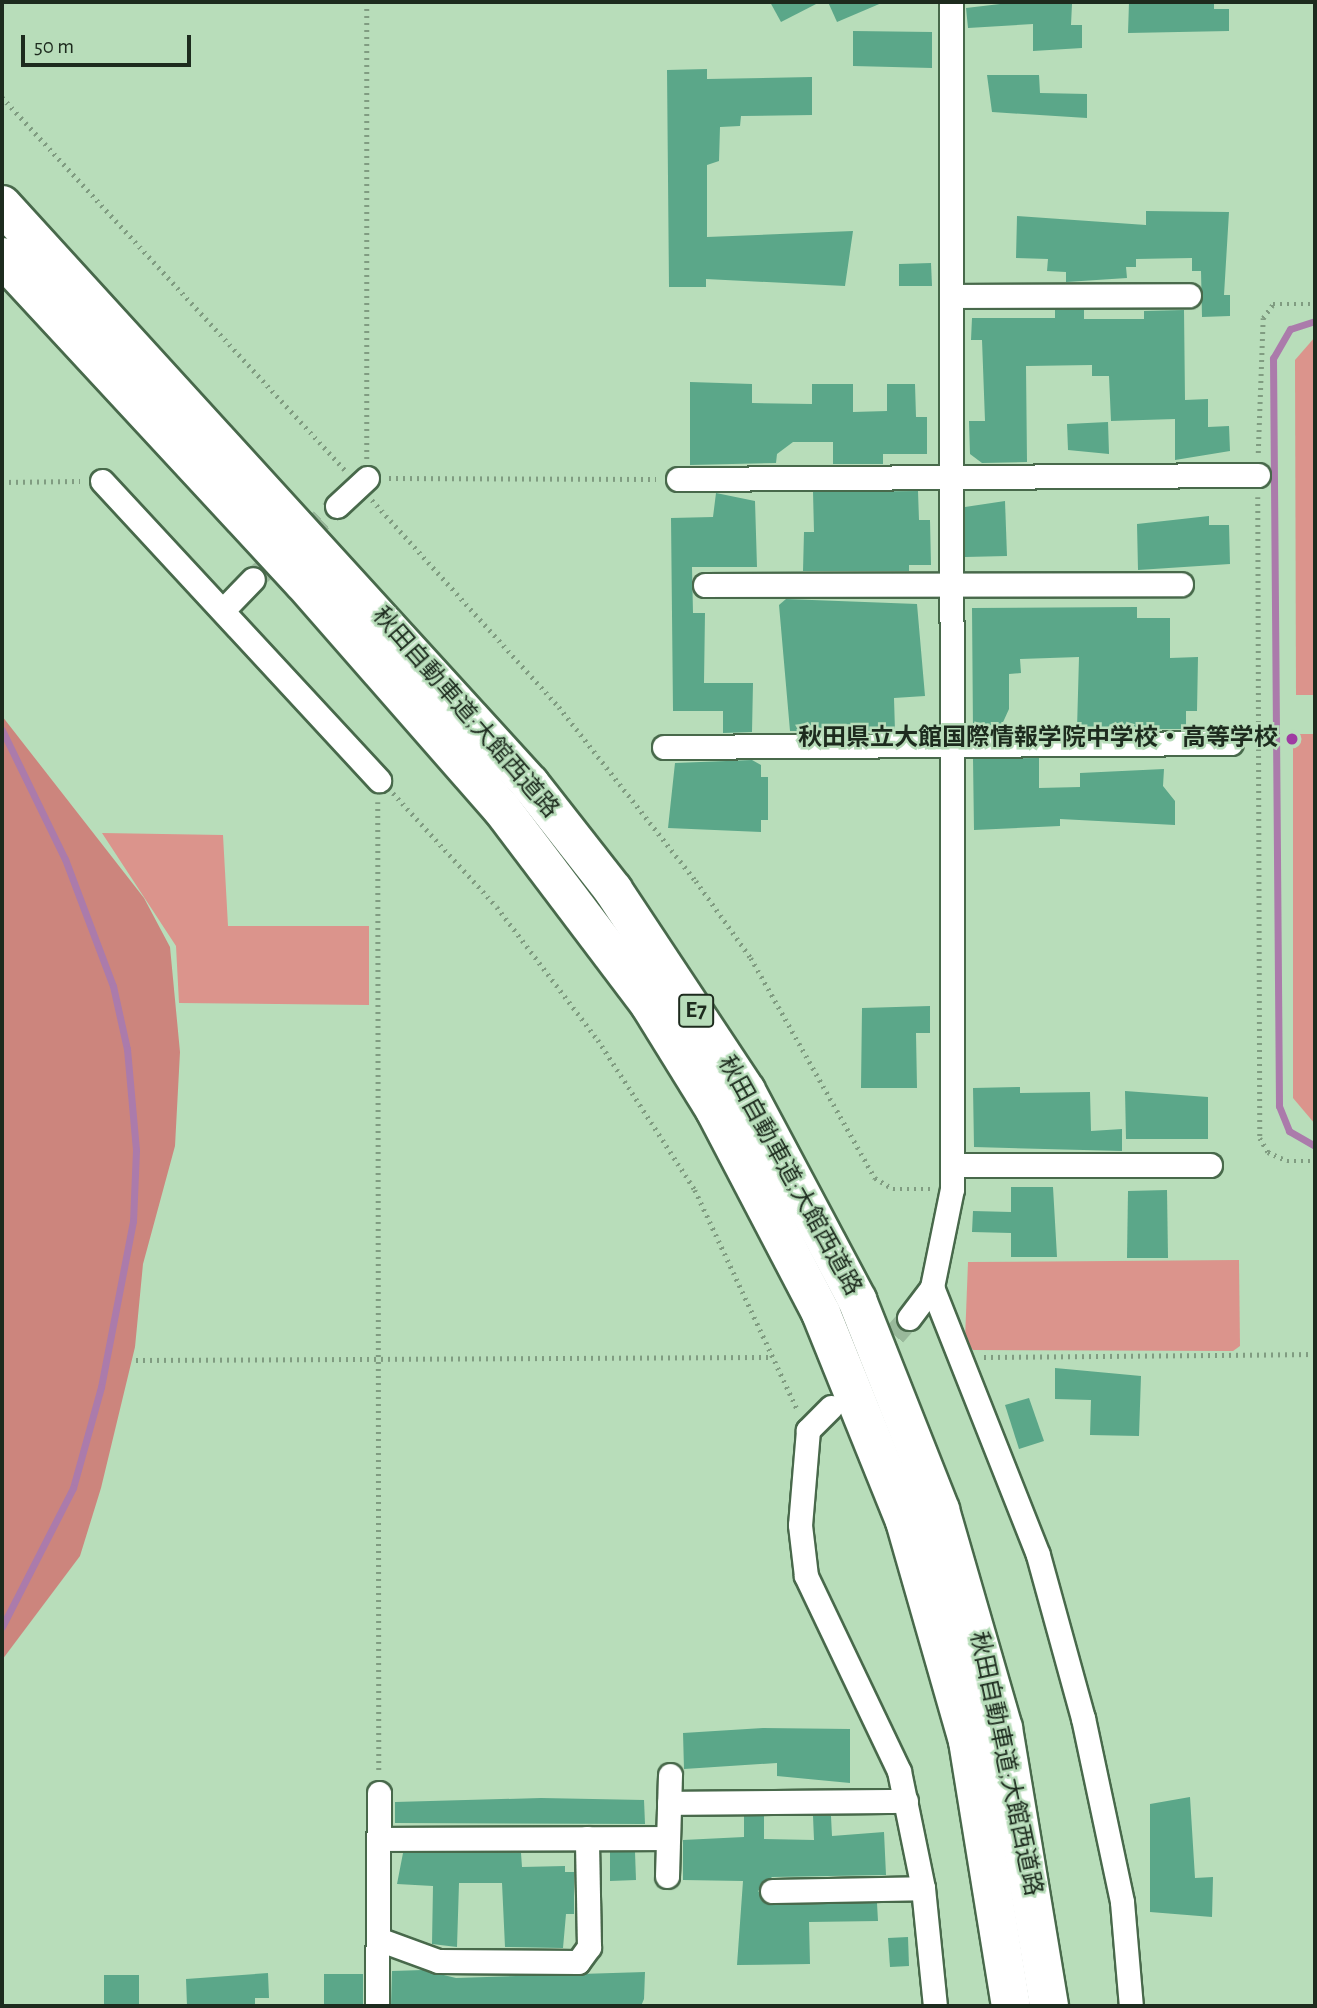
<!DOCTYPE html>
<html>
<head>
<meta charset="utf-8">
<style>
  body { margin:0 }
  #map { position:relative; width:1317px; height:2008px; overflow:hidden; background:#b8ddba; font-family:"Alegreya Sans","Noto Sans JP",sans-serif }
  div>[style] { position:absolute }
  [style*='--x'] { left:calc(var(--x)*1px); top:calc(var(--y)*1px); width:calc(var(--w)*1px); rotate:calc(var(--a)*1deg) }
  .green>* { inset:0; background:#db948c }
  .forest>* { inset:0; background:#cc857d }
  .stream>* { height:7px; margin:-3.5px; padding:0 3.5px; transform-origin:3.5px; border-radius:3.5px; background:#ab7bab }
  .building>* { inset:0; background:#5ba789 }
  .minor-tunnel>* { height:23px; margin-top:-11.5px; transform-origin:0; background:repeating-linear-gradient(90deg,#99b99b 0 23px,transparent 0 34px) }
  .path>* { height:4.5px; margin-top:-2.25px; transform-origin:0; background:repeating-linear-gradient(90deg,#809c81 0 2px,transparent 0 7px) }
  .roads { filter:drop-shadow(2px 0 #48694b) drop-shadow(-2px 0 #48694b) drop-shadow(0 2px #48694b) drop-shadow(0 -2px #48694b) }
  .minor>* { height:23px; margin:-11.5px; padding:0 11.5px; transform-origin:11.5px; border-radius:11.5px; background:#fff }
  .motorway>* { height:38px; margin:-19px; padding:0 19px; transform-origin:19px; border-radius:19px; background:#fff }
  .dots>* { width:19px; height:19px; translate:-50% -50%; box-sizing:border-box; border:4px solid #b8ddba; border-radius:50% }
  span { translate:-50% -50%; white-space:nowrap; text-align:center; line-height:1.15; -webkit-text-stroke:5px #b8ddba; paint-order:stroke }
  .shield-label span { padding:2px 5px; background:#b8ddba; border:2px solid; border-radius:5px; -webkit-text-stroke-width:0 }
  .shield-label { font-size:23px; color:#1d2b1e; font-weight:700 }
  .street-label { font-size:24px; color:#1d2b1e }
  .poi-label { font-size:24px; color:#1d2b1e; font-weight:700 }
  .right { translate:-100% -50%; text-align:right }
  .frame { position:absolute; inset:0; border:4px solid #1d2b1e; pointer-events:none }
  .scale { position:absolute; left:21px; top:35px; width:170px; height:32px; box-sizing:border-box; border:4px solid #1d2b1e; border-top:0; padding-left:9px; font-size:21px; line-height:24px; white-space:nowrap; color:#1d2b1e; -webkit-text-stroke:5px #b8ddba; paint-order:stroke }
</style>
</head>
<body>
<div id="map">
  <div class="green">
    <i style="clip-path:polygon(1315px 337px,1315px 695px,1296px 695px,1295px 360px)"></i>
    <i style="clip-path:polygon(1293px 734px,1315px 734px,1315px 1124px,1293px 1098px)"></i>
    <i style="clip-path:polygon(102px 833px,223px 835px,228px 926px,369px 926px,369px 1005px,179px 1003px,176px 946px)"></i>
    <i style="clip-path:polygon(1239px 1260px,1240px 1346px,1233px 1351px,973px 1350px,965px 1340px,968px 1262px)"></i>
  </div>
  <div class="forest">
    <i style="clip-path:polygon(2px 716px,144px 898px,170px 947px,180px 1052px,175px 1146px,143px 1264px,135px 1347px,101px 1488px,80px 1556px,2px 1660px)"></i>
  </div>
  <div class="stream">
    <i style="--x:1315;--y:321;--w:26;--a:162"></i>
    <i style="--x:1290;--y:329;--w:34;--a:120"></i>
    <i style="--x:1273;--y:358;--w:748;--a:89.54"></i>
    <i style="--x:1279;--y:1106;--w:27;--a:68"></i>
    <i style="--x:1289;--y:1131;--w:30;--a:30"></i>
    <i style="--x:2;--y:730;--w:144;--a:64"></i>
    <i style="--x:65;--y:859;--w:136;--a:69.3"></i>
    <i style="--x:113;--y:986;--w:65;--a:77.5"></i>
    <i style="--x:127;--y:1049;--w:101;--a:84.9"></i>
    <i style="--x:136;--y:1150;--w:71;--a:92.4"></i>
    <i style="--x:133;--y:1221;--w:169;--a:100.9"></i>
    <i style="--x:101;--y:1387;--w:105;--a:105.5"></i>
    <i style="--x:73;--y:1488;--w:156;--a:117.1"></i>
  </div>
  <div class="building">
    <i style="clip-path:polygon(770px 2px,820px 2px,781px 22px)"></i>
    <i style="clip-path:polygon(828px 2px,884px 2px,837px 22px)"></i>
    <i style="clip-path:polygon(1017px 2px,1072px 4px,1071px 25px,1082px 25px,1082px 48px,1033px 51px,1033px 24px,968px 28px,966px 8px)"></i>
    <i style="clip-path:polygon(1129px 2px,1214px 2px,1214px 9px,1229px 9px,1229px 31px,1128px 33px)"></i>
    <i style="clip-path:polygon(853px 31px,932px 32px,932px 68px,853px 66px)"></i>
    <i style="clip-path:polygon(707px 69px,707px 79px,812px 77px,812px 115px,741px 116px,740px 126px,720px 127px,719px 161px,707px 165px,707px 237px,853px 231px,845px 286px,706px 279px,706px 287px,669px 287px,667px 70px)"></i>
    <i style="clip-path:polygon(987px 75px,1039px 75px,1040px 93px,1087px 94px,1087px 118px,992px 112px)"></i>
    <i style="clip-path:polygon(1146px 211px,1229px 212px,1224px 295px,1230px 295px,1230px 316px,1202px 317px,1201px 271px,1192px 271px,1192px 258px,1136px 259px,1136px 267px,1126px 267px,1127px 278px,1066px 282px,1066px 272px,1047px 271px,1048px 259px,1016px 258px,1017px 216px,1146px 225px)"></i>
    <i style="clip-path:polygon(931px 263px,932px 286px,899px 286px,899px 264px)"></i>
    <i style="clip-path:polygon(1084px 309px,1084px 319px,1144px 319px,1144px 311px,1184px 310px,1185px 400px,1208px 399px,1208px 427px,1229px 426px,1230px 451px,1175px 460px,1175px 419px,1111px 421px,1109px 376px,1092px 376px,1092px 365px,1026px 366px,1027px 462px,982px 463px,970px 454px,969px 421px,985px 421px,982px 340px,971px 340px,972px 318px,1055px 318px,1055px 310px)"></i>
    <i style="clip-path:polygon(690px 382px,752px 384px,752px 403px,812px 404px,812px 384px,853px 384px,853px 412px,887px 411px,887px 384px,915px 384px,916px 417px,927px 417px,927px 454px,883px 454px,883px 464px,833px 464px,833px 442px,793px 442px,777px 454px,776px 463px,690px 465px)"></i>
    <i style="clip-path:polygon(1108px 422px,1109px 454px,1068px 450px,1067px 424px)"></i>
    <i style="clip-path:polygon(918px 491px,919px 520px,930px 520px,931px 565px,909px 565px,909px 571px,803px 571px,804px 532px,814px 532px,813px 492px)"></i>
    <i style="clip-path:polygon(716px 493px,755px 501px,757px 567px,692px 567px,693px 613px,705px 613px,704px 683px,753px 683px,752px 732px,723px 733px,723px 711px,673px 711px,671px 518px,713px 517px)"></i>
    <i style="clip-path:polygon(1005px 501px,1007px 556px,965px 557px,965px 507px)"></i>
    <i style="clip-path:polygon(1209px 516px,1209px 525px,1229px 525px,1230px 564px,1138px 570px,1137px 524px)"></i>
    <i style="clip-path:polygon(786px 599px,917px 604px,925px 696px,894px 698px,895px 731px,790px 731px,779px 605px)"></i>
    <i style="clip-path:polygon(1137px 607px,1137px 618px,1170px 618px,1170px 658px,1198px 657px,1197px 711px,1186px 711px,1186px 729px,1077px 729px,1079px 657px,1020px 659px,1021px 673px,1009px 674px,1009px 709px,999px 731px,973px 731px,972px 608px)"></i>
    <i style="clip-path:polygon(1039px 758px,1039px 788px,1080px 787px,1080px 773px,1164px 769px,1163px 786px,1175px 801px,1175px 825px,1060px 819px,1060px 826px,974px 830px,973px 759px)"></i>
    <i style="clip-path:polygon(752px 760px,761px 765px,761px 777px,768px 777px,768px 820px,761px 820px,761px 832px,668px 828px,675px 763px)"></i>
    <i style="clip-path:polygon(930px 1006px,930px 1033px,916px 1033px,917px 1088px,861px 1088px,862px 1008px)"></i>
    <i style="clip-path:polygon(1020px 1087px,1020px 1093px,1090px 1092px,1091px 1131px,1122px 1129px,1122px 1151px,974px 1147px,973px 1088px)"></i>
    <i style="clip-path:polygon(1125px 1091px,1208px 1097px,1208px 1139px,1126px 1139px)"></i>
    <i style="clip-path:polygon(1011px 1187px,1053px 1187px,1057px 1257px,1011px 1257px,1011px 1233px,972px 1232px,973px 1211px,1011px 1212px)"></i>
    <i style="clip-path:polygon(1167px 1190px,1168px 1258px,1127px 1258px,1128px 1191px)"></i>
    <i style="clip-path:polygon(1055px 1368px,1141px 1376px,1139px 1436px,1090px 1435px,1091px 1400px,1055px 1399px)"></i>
    <i style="clip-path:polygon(1029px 1398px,1044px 1441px,1019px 1449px,1005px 1405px)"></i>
    <i style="clip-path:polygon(763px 1728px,850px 1729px,850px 1783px,777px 1776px,777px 1763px,684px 1769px,683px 1733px)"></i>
    <i style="clip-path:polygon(1190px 1797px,1195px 1878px,1213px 1877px,1212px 1917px,1150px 1912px,1150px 1804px)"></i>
    <i style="clip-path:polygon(541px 1798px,644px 1800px,645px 1824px,395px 1823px,395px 1802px)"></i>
    <i style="clip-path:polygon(744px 1816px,764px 1816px,764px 1839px,814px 1840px,813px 1816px,831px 1816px,832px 1836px,884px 1832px,886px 1875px,772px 1877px,758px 1891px,772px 1905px,877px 1903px,878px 1921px,809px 1922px,810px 1964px,737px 1965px,743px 1881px,683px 1880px,683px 1840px,744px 1837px)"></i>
    <i style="clip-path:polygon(610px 1852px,635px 1852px,636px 1880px,610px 1881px)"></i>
    <i style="clip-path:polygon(403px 1853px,521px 1853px,522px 1867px,565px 1866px,565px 1872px,574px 1872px,574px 1914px,566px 1914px,563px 1948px,505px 1947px,502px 1883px,459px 1883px,457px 1947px,432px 1944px,433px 1886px,397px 1884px)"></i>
    <i style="clip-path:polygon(908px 1937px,909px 1966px,890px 1967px,888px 1938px)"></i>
    <i style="clip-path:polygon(423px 1970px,456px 1978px,645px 1972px,644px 1999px,641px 2006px,391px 2006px,392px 1971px)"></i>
    <i style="clip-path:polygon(268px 1973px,269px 1998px,255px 1998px,255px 2006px,187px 2006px,186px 1979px)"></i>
    <i style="clip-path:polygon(324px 1974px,363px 1974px,363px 2006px,324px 2006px)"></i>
    <i style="clip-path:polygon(104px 1975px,139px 1975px,139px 2006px,104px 2006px)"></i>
  </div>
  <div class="minor-tunnel">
    <i style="--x:253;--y:579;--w:111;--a:-41"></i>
    <i style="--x:872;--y:1360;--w:56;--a:-48.6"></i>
  </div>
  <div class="path">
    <i style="--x:367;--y:2;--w:457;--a:90"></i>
    <i style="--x:2;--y:97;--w:507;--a:47.4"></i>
    <i style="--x:1258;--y:453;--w:135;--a:-87.9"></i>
    <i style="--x:1263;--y:318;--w:17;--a:-54"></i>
    <i style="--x:1273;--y:304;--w:42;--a:0"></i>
    <i style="--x:389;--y:478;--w:267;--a:0.2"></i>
    <i style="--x:2;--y:482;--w:78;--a:-0.7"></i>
    <i style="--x:1258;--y:497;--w:641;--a:89.82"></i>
    <i style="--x:1260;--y:1138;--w:16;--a:60"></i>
    <i style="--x:1268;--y:1152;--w:21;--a:25"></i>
    <i style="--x:1287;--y:1161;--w:28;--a:0"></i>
    <i style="--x:372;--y:500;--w:279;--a:47.9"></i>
    <i style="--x:559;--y:707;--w:221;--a:51.8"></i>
    <i style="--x:696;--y:881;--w:95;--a:54.5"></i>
    <i style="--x:751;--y:958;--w:253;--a:60.6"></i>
    <i style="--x:875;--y:1178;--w:21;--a:31"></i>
    <i style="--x:893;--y:1189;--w:39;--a:0"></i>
    <i style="--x:393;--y:793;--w:154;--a:47.6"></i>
    <i style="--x:497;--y:907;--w:167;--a:52.8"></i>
    <i style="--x:598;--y:1040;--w:179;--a:57.1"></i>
    <i style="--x:695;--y:1190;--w:244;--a:65"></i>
    <i style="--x:378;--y:802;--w:971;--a:89.94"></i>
    <i style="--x:984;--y:1357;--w:331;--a:-0.5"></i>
    <i style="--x:136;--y:1360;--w:636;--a:-0.27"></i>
  </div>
  <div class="roads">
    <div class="minor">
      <i style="--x:951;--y:296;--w:238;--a:-0.2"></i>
      <i style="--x:678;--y:479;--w:580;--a:-0.4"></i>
      <i style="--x:102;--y:481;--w:408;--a:47.2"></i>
      <i style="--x:337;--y:506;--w:41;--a:-43"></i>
      <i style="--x:705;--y:585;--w:476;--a:-0.1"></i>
      <i style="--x:225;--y:608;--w:40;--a:-46"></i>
      <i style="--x:664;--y:747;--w:567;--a:-0.4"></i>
      <i style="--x:952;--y:1165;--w:258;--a:0"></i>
      <i style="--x:932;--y:1287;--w:288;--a:68.4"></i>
      <i style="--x:1038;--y:1555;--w:169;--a:74.6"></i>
      <i style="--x:1083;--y:1718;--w:188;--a:78"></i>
      <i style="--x:1122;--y:1902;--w:104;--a:85.1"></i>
      <i style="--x:909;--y:1318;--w:39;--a:-53"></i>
      <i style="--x:932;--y:1287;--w:100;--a:-78.5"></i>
      <i style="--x:952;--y:1189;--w:1187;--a:-90.05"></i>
      <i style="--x:831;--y:1407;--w:33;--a:135"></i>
      <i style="--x:808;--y:1430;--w:95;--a:94.8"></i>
      <i style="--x:800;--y:1525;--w:51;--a:83.3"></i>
      <i style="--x:806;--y:1576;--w:216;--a:64.5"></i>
      <i style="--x:899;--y:1771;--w:119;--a:78.4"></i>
      <i style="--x:923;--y:1888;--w:119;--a:84.2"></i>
      <i style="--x:669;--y:1803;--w:237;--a:-0.5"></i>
      <i style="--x:379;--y:1839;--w:289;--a:-0.2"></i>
      <i style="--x:667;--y:1876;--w:101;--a:-88.3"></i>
      <i style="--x:772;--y:1891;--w:151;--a:-1.1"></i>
      <i style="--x:378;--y:1939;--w:64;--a:20.1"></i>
      <i style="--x:438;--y:1961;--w:140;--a:0.4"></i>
      <i style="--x:578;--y:1962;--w:19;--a:-54"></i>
      <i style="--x:589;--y:1947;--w:109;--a:-91.1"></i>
      <i style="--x:377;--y:2006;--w:213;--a:-89.5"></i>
    </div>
    <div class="motorway">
      <i style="--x:2;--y:205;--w:784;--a:47.64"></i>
      <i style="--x:530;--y:784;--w:135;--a:51.9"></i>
      <i style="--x:613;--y:890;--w:241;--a:56.5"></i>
      <i style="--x:746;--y:1091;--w:237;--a:62"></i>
      <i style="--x:857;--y:1300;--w:226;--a:68.4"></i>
      <i style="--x:940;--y:1510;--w:227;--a:73.9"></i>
      <i style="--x:1003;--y:1728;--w:282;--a:80.6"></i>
      <i style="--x:2;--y:257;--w:444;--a:47.2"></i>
      <i style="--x:304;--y:583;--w:300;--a:48.8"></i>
      <i style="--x:502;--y:809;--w:246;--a:52.9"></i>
      <i style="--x:650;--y:1005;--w:123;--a:58.2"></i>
      <i style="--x:715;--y:1110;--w:229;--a:62.4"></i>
      <i style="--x:821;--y:1313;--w:224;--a:68"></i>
      <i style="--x:905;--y:1521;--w:229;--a:74"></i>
      <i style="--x:968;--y:1741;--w:268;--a:80.8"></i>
    </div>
  </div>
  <div class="dots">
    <i style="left:1292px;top:739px;background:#9f3ca2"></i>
  </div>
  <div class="shield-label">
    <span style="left:696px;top:1011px">E7</span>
  </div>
  <div class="street-label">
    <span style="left:465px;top:713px;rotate:49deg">秋田自動車道;大館西道路</span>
    <span style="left:789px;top:1176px;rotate:61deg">秋田自動車道;大館西道路</span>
    <span style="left:1005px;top:1764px;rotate:78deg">秋田自動車道;大館西道路</span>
  </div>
  <div class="poi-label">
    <span class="right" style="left:1278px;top:739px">秋田県立大館国際情報学院中学校・高等学校</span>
  </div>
  <div class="frame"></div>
  <div class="scale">50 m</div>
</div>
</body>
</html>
